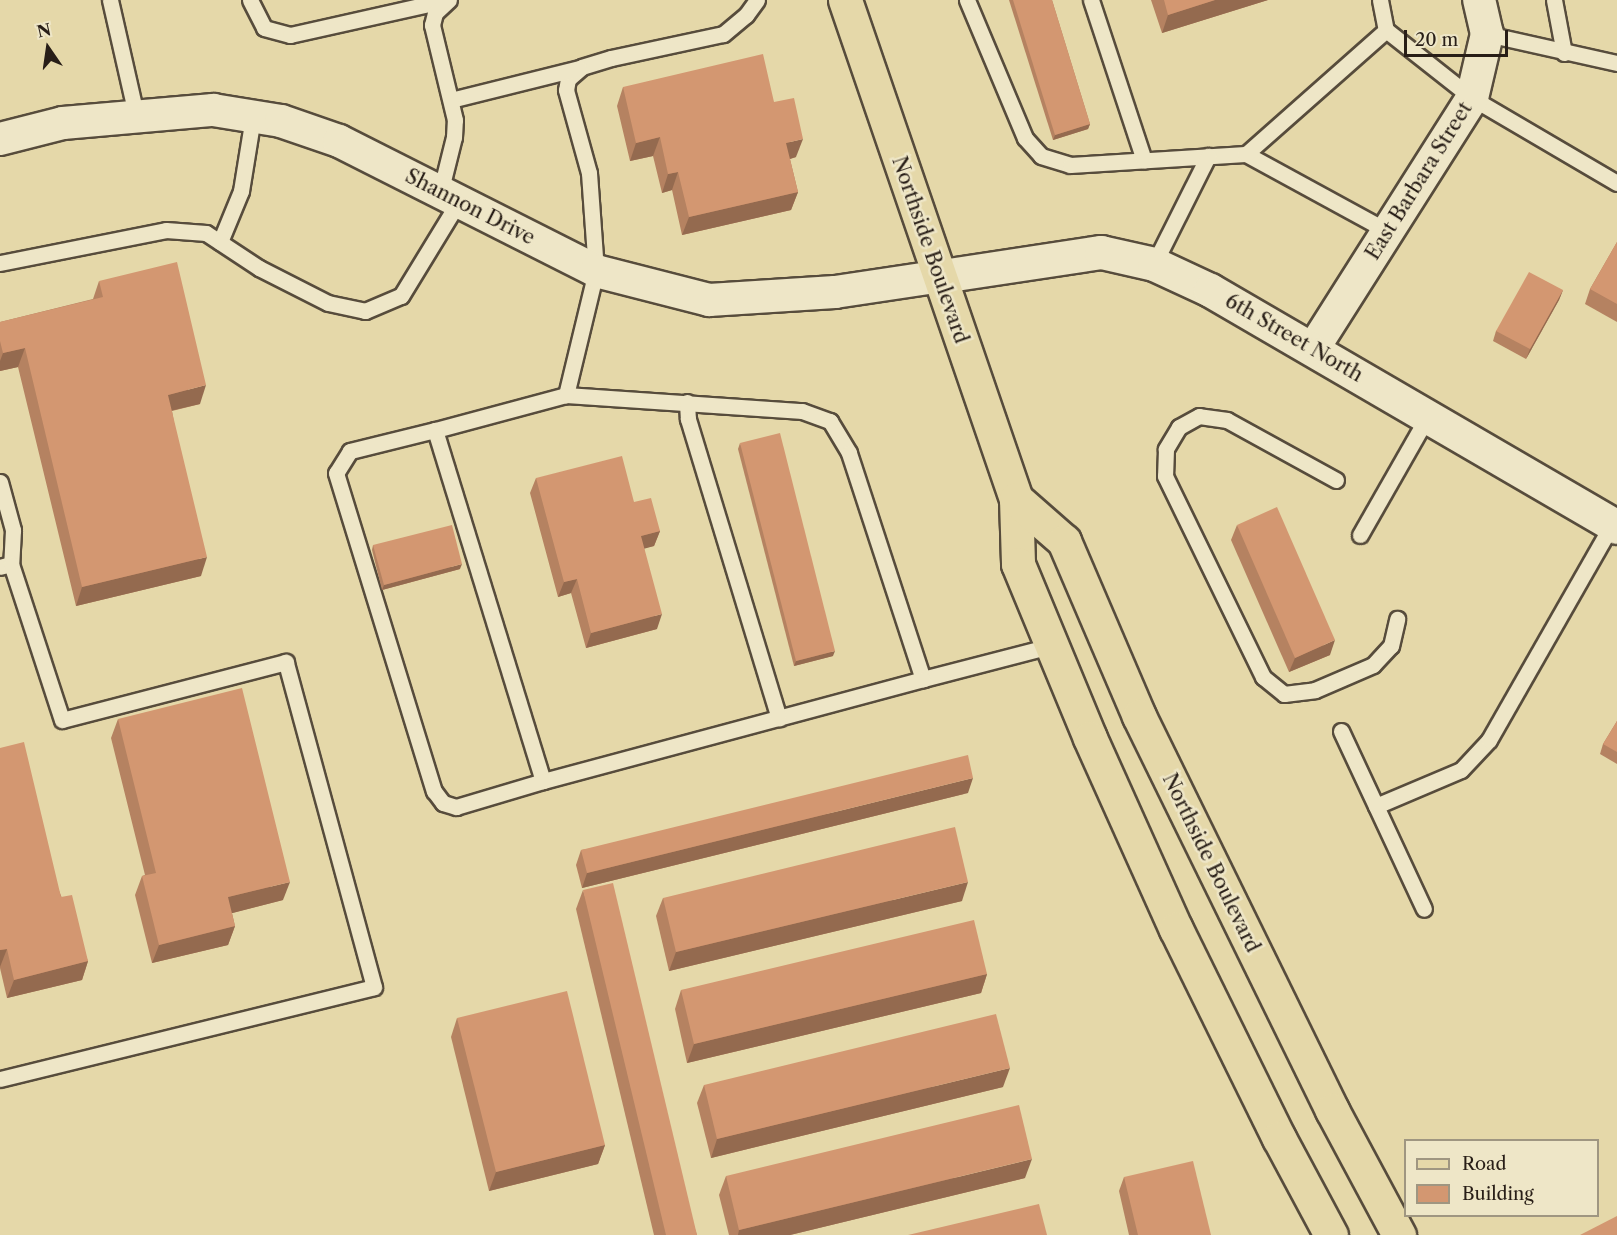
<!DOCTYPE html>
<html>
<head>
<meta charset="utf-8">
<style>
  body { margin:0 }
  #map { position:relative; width:1617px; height:1235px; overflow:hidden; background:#e5d8a9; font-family:"Libre Caslon Text",serif }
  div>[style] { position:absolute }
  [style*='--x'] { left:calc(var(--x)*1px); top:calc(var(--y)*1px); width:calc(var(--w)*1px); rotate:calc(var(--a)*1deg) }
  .roads { filter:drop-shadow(2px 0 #574c3c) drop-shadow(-2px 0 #574c3c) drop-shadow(0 2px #574c3c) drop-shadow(0 -2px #574c3c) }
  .service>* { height:15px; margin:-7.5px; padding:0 7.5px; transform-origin:7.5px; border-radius:7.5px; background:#eee6c7 }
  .minor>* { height:32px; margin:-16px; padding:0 16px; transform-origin:16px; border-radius:16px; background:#eee6c7 }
  .tertiary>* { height:33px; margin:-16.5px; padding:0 16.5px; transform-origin:16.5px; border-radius:16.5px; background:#eee6c7 }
  .primary>* { height:33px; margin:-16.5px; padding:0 16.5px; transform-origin:16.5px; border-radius:16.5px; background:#e5d8a9 }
  .wall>* { inset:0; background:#b58261 }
  .shaded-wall>* { inset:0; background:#946a4f }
  .building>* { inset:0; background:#d39771 }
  span { translate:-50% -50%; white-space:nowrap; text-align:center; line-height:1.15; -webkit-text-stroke:5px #eee6c7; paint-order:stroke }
  .street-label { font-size:20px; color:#281e17 }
  .legend { position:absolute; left:1404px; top:1139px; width:195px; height:78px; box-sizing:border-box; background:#eee6c7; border:2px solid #9f9681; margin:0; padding:8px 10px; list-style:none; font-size:18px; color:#281e17 }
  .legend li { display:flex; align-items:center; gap:12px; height:30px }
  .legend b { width:30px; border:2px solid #9f9681 }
  .north { position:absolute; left:18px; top:18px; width:60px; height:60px; -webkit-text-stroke:4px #eee6c7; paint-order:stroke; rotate:347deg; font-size:16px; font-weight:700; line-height:24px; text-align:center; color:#281e17 }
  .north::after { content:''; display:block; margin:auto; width:21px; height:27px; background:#281e17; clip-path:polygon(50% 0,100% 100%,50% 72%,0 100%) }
  .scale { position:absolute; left:1404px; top:30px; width:104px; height:27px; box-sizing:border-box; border:3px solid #281e17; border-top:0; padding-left:8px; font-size:18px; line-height:21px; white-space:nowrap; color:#281e17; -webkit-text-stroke:4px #eee6c7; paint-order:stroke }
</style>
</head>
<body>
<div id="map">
  <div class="roads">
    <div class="service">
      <i style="--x:110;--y:0;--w:117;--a:77.2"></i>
      <i style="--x:250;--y:0;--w:31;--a:63"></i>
      <i style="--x:264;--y:28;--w:27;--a:15"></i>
      <i style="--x:290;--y:35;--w:161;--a:-12.6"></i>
      <i style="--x:757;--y:0;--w:19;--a:126"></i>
      <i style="--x:746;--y:15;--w:30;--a:140"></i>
      <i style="--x:723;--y:34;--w:115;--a:167.9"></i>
      <i style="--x:611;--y:58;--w:30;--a:163"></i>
      <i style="--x:582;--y:67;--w:18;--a:139"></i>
      <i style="--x:568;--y:79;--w:11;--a:100"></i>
      <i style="--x:566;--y:90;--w:86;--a:74.5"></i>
      <i style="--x:589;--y:173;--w:98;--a:85.9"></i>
      <i style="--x:596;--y:271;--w:128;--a:103.6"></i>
      <i style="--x:566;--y:395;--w:237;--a:3.9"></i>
      <i style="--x:802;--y:411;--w:30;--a:20"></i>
      <i style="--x:830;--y:421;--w:37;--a:59"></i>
      <i style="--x:849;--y:453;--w:238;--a:71.9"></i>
      <i style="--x:923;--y:679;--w:132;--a:-14.5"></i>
      <i style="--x:967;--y:0;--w:150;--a:67.2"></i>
      <i style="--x:1025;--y:138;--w:24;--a:48"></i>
      <i style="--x:1041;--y:156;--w:30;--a:17"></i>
      <i style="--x:1070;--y:165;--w:176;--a:-3.6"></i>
      <i style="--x:1246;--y:154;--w:161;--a:28.6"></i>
      <i style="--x:1091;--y:0;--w:169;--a:71.7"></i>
      <i style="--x:1380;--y:0;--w:31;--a:79"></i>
      <i style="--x:1386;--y:30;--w:110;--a:38.3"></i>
      <i style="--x:1472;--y:98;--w:168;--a:30.4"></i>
      <i style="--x:1554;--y:0;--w:54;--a:79.3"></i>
      <i style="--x:1487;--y:34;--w:133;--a:12.6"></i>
      <i style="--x:451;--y:100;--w:132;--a:-14"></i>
      <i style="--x:1246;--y:154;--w:187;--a:-41.5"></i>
      <i style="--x:440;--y:193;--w:58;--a:-76"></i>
      <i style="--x:454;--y:137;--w:17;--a:-87"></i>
      <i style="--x:455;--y:120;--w:98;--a:-103.6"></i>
      <i style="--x:432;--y:25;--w:12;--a:-76"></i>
      <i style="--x:435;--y:13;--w:19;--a:-43"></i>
      <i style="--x:220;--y:242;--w:55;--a:-67.6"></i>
      <i style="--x:241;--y:191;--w:75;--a:-80.8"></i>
      <i style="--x:0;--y:263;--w:169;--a:-11.2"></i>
      <i style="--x:166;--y:230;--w:40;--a:4.3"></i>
      <i style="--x:206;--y:233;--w:64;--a:33.4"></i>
      <i style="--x:259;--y:268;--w:77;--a:26.9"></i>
      <i style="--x:328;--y:303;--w:38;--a:12"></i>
      <i style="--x:365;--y:311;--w:39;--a:-23"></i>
      <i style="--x:401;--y:296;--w:111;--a:-58.6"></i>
      <i style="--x:1154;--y:264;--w:121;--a:-63.4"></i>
      <i style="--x:566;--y:395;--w:136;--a:165"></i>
      <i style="--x:435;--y:430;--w:367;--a:72.9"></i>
      <i style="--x:543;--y:781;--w:393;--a:-15"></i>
      <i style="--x:687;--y:402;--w:17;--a:87"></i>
      <i style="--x:688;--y:419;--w:313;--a:73.1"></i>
      <i style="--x:435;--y:430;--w:88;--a:166.1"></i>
      <i style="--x:350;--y:451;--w:26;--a:122"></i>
      <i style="--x:336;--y:473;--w:333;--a:72.9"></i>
      <i style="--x:434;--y:791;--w:15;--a:53"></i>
      <i style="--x:443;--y:803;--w:14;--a:17"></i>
      <i style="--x:456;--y:807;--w:91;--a:-16.6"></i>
      <i style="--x:1336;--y:480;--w:124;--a:-151.2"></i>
      <i style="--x:1227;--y:420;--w:28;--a:-172"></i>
      <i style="--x:1199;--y:416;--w:23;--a:151"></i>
      <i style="--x:1179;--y:427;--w:26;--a:121"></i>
      <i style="--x:1166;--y:449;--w:27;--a:92"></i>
      <i style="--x:1165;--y:476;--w:224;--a:64"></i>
      <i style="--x:1263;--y:677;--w:27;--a:39"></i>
      <i style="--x:1284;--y:694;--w:31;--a:-7"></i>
      <i style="--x:1315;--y:690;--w:63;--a:-23.3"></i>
      <i style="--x:1373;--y:665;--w:26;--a:-47"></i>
      <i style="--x:1391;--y:646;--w:28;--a:-77"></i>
      <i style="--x:0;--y:482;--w:50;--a:74.8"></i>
      <i style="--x:13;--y:530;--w:34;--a:93"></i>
      <i style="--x:11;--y:564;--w:11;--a:165"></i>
      <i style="--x:1360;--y:535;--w:137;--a:-60.3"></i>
      <i style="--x:1341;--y:731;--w:196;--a:65"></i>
      <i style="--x:1376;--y:806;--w:92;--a:-23"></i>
      <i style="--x:1461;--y:770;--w:41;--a:-47"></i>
      <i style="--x:1489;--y:740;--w:249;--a:-60.3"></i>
      <i style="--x:0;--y:1079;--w:385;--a:-13.8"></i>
      <i style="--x:374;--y:987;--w:337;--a:-105.2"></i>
      <i style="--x:286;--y:662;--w:231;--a:165.5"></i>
      <i style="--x:62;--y:720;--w:164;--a:-108.1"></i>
    </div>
    <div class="minor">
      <i style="--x:0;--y:139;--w:65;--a:-14.3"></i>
      <i style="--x:63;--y:123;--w:151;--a:-5"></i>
      <i style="--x:213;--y:110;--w:69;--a:9.2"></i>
      <i style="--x:281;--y:121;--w:61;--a:19"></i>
      <i style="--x:339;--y:141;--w:288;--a:26.8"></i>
      <i style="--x:596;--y:271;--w:117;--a:14.4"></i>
      <i style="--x:709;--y:300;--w:126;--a:-3.6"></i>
      <i style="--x:835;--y:292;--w:108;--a:-8.5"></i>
      <i style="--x:1313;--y:349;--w:297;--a:-57.6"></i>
      <i style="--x:1472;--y:98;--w:66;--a:-76.8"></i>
      <i style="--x:1487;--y:34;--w:35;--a:-103"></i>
    </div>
    <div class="tertiary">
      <i style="--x:942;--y:276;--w:161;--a:-8.6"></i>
      <i style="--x:1101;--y:252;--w:54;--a:12.8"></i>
      <i style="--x:1154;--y:264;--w:62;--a:24.9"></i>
      <i style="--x:1210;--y:290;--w:471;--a:30.2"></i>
    </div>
    <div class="primary">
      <i style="--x:845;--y:0;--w:527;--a:71.08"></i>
      <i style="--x:1016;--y:499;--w:65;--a:88.2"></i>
      <i style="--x:1018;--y:564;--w:188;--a:67.5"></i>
      <i style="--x:1090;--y:738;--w:209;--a:65.8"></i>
      <i style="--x:1176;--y:929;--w:233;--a:63.8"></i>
      <i style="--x:1279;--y:1138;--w:110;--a:61.8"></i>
      <i style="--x:1016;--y:499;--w:64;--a:41.2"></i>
      <i style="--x:1064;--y:541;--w:190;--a:66.8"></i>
      <i style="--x:1139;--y:716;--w:439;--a:63.9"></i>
      <i style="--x:1332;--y:1110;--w:142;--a:61.8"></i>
    </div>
  </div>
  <div class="wall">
    <i style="clip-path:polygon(1009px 0,1052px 0,1090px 124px,1088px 129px,1053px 140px)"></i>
    <i style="clip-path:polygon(1151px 0,1268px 0,1162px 33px)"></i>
    <i style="clip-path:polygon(623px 87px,774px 102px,796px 157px,790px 159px,798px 192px,791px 210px,682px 235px,672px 190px,662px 193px,653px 156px,630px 161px,617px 106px)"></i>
    <i style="clip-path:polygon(1617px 242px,1617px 322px,1585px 304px,1590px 289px)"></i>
    <i style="clip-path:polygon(99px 281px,200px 404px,172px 411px,201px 576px,76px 606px,18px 367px,0 371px,0 322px,93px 299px)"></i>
    <i style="clip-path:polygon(1563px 290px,1559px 300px,1526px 359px,1493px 341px,1496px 331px)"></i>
    <i style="clip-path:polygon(740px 443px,833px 656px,794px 666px,738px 449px)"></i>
    <i style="clip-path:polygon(536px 478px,634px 502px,660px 531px,654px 546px,644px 548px,657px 629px,586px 648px,571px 593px,558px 597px,530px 493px)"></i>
    <i style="clip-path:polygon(1237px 525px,1330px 655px,1289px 672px,1231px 540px)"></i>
    <i style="clip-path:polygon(373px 545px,460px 569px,382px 590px,372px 550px)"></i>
    <i style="clip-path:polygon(118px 719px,283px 900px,232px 913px,235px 926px,228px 945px,152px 963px,135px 895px,142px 876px,145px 875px,111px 738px)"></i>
    <i style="clip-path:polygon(1617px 721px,1617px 764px,1600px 754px,1603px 744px)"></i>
    <i style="clip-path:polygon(0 748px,88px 961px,82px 980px,7px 998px,0 968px)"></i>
    <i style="clip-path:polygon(968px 793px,582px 888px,576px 865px,581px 850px)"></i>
    <i style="clip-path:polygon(583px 890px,697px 1235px,654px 1235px,576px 909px)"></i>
    <i style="clip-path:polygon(663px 898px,962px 901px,669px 971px,656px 916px)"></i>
    <i style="clip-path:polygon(987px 974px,981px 993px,687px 1063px,675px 1009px,681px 990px)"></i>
    <i style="clip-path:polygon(457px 1018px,605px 1145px,598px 1164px,489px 1191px,451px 1037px)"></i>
    <i style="clip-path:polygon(704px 1085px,1003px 1087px,711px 1158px,697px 1103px)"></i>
    <i style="clip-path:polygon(726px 1176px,1025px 1178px,790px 1235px,729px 1235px,719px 1195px)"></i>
    <i style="clip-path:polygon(1124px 1177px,1211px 1235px,1129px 1235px,1119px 1191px)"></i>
  </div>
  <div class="shaded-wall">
    <i style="clip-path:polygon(1215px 0,1268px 0,1162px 33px,1168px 15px)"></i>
    <i style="clip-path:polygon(1090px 124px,1088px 129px,1053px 140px,1055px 135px)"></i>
    <i style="clip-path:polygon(660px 137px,653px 156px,630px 161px,636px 143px)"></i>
    <i style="clip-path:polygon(803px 139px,796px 157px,780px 162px,786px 143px)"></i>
    <i style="clip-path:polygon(678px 172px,672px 190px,662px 193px,668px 174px)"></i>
    <i style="clip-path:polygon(798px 192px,791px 210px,682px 235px,689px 217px)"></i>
    <i style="clip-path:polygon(1563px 290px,1559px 300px,1526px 359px,1530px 349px)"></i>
    <i style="clip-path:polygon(25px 348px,18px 367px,0 371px,0 361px,3px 353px)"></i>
    <i style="clip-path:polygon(206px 385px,200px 404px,161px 413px,168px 395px)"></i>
    <i style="clip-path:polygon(660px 531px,654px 546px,636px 551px,641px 536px)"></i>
    <i style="clip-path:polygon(207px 557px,201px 576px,76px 606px,82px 587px)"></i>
    <i style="clip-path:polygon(462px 564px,460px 569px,382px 590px,384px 585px)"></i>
    <i style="clip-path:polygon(577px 579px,571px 593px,558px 597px,564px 582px)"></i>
    <i style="clip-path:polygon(662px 614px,657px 629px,586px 648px,591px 633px)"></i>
    <i style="clip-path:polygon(1335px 640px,1330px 655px,1289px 672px,1295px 658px)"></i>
    <i style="clip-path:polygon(835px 651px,833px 656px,794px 666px,796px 661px)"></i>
    <i style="clip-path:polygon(973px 778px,968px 793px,582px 888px,587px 873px)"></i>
    <i style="clip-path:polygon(290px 882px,283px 900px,221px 916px,228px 897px)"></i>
    <i style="clip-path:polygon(968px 882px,962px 901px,669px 971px,676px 952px)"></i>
    <i style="clip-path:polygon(235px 926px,228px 945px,152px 963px,159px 945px)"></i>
    <i style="clip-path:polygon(7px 949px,0 967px,0 950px)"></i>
    <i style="clip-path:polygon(88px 961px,82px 980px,7px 998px,14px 980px)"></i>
    <i style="clip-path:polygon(987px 974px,981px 993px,687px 1063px,694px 1044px)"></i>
    <i style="clip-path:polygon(1010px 1068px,1003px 1087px,711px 1158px,717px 1139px)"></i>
    <i style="clip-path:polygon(605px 1145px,598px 1164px,489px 1191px,496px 1172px)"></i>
    <i style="clip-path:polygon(1032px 1159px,1025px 1178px,790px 1235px,738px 1235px,739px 1230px)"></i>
  </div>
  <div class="building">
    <i style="clip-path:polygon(1013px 0,1052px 0,1090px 124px,1055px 135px)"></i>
    <i style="clip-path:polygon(1164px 0,1215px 0,1168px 15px)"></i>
    <i style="clip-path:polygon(763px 54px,774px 102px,794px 98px,803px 139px,786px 143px,798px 192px,689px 217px,678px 172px,668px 174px,660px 137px,636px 143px,623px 87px)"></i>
    <i style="clip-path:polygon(1617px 242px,1617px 304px,1590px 289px)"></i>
    <i style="clip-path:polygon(177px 262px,206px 385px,168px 395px,207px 557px,82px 587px,25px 348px,3px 353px,0 341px,0 322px,103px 297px,99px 281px)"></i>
    <i style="clip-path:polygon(1529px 272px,1563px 290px,1530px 349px,1496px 331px)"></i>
    <i style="clip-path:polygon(780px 433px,835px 651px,796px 661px,740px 443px)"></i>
    <i style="clip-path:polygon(622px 456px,634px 502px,651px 498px,660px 531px,641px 536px,662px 614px,591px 633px,577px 579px,564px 582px,536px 478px)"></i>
    <i style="clip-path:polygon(1277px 507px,1335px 640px,1295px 658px,1237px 525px)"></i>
    <i style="clip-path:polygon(452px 525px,462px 564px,384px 585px,373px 545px)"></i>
    <i style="clip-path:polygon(242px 688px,290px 882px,228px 897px,235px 926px,159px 945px,142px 876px,156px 873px,118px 719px)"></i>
    <i style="clip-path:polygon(1617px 721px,1617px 752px,1603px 744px)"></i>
    <i style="clip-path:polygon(24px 742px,61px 897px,72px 895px,88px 961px,14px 980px,7px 949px,0 950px,0 748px)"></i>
    <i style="clip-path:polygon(968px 755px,973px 778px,587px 873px,581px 850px)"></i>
    <i style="clip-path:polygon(955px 827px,968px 882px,676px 952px,663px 898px)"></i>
    <i style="clip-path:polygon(613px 883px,697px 1235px,666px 1235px,583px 890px)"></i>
    <i style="clip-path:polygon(974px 920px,987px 974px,694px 1044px,681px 990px)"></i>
    <i style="clip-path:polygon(567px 991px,605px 1145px,496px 1172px,457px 1018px)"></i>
    <i style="clip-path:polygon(996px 1014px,1010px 1068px,717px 1139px,704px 1085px)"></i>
    <i style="clip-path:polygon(1019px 1105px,1032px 1159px,739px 1230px,726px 1176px)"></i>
    <i style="clip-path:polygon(1193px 1161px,1211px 1235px,1138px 1235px,1124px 1177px)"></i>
    <i style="clip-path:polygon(1039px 1204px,1047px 1235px,908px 1235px)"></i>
    <i style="clip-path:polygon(1617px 1216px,1617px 1235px,1580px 1235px)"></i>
  </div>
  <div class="street-label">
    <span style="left:1419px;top:181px;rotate:-58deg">East Barbara Street</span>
    <span style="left:470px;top:207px;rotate:27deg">Shannon Drive</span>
    <span style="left:930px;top:250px;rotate:71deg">Northside Boulevard</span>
    <span style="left:1294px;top:338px;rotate:30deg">6th Street North</span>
    <span style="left:1211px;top:863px;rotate:64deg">Northside Boulevard</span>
  </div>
  <ul class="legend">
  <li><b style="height:8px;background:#e5d8a9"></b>Road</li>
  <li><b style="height:16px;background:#d39771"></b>Building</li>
  </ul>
  <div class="north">N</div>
  <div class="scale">20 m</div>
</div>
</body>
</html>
